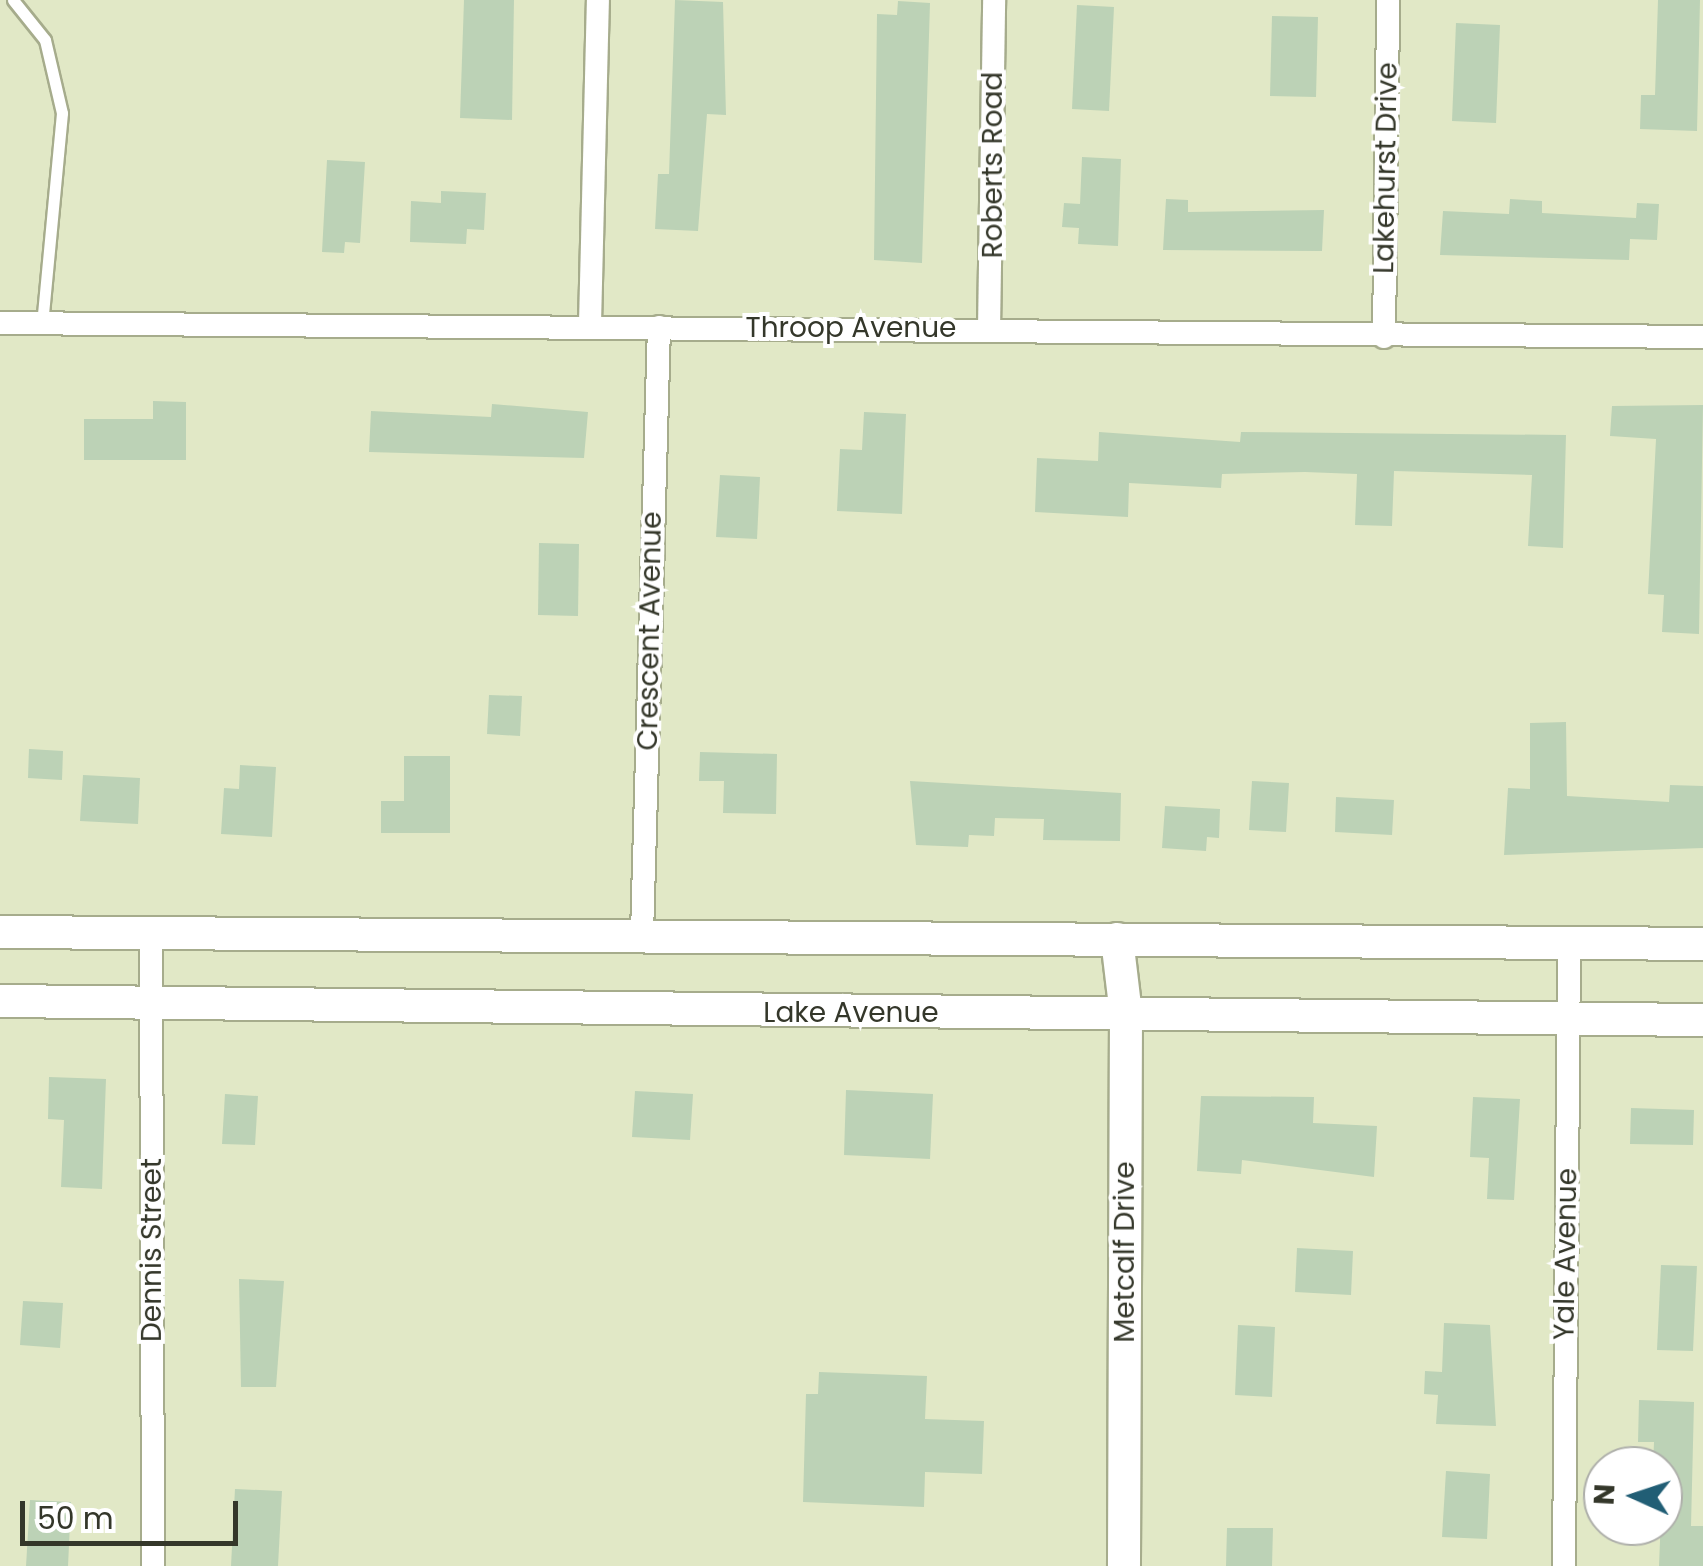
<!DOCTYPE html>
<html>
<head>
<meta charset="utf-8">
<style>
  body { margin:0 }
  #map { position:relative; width:1703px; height:1566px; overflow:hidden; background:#e1e8c6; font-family:Poppins,sans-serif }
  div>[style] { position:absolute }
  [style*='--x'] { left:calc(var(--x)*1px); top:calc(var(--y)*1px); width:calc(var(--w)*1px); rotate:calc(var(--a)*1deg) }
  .building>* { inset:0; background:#bcd2b6 }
  .roads { filter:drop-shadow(2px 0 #a6ac8c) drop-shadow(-2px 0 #a6ac8c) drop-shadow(0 2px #a6ac8c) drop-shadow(0 -2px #a6ac8c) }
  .lane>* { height:11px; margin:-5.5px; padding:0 5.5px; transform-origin:5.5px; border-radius:5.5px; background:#fff }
  .street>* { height:22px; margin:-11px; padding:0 11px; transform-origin:11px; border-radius:11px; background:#fff }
  .secondary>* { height:32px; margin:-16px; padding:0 16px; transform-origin:16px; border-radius:16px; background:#fff }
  span { translate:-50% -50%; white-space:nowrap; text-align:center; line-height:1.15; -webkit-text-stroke:8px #fff; paint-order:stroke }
  .street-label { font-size:28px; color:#34372a }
  .north { position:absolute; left:1583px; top:1446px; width:100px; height:100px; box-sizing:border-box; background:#fff; border:2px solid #aeafaa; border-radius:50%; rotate:273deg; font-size:28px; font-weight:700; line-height:40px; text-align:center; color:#34372a }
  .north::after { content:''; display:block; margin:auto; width:35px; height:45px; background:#215e75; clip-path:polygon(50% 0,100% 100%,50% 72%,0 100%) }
  .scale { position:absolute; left:20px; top:1501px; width:218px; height:45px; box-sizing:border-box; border:5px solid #34372a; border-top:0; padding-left:12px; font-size:30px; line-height:35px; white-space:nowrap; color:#34372a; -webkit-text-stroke:8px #fff; paint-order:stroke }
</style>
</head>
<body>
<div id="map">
  <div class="building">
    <i style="clip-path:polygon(464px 0,514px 0,512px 120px,460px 118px)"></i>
    <i style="clip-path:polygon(675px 0,723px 2px,726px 115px,707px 114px,698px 231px,655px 229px,658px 174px,669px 174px)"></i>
    <i style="clip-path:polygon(1658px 0,1700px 0,1697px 131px,1640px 129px,1641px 95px,1655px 95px)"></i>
    <i style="clip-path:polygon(898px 1px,930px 3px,922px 263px,874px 260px,877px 14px,897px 15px)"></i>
    <i style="clip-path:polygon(1077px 5px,1114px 7px,1109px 111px,1072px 109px)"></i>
    <i style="clip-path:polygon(1272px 16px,1318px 17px,1316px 97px,1270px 96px)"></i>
    <i style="clip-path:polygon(1456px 23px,1500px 25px,1496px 123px,1452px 121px)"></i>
    <i style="clip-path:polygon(1082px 157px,1121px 159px,1118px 246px,1078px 244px,1079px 228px,1062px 227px,1064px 203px,1080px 204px)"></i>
    <i style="clip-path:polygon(327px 160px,365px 162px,360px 243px,345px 242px,344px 253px,322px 252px)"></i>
    <i style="clip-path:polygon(441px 191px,486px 193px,484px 230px,467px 229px,466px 244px,410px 242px,411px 201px,441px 203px)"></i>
    <i style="clip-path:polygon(1166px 199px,1188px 200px,1188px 212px,1324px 210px,1322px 251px,1163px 250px)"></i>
    <i style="clip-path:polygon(1510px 199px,1542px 201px,1542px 213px,1636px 218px,1637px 203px,1659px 204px,1657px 240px,1630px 239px,1629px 260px,1440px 255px,1443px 211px,1509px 214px)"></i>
    <i style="clip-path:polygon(153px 401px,186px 402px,186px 460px,84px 460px,84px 419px,153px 419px)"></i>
    <i style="clip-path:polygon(492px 404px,588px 412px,584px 458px,369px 452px,371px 411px,491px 417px)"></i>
    <i style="clip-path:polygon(1703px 405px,1699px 634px,1662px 632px,1664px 595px,1648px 594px,1656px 439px,1610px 436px,1612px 406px)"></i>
    <i style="clip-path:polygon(864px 412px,906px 414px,902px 514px,837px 511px,840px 449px,862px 450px)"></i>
    <i style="clip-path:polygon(1099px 432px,1240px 442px,1241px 432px,1566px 435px,1563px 548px,1528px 546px,1532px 475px,1394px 471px,1392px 526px,1355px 525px,1357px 474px,1305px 472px,1222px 474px,1221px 488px,1129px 483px,1128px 517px,1035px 512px,1037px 458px,1098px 461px)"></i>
    <i style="clip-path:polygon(720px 475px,760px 477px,757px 539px,716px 537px)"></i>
    <i style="clip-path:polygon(539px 543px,579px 544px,578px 616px,538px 615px)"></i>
    <i style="clip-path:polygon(489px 695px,522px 696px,520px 736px,487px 734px)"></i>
    <i style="clip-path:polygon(1566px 722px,1567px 796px,1669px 802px,1670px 785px,1703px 786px,1703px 848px,1504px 855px,1508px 788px,1530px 789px,1530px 723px)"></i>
    <i style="clip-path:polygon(29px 749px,63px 751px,62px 780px,28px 778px)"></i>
    <i style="clip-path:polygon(700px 752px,777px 754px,776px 814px,723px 813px,724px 781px,699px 781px)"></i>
    <i style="clip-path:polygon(404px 756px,450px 756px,450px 833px,381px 833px,381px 801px,404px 801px)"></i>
    <i style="clip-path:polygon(240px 765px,276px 767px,272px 837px,221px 834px,224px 788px,239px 789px)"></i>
    <i style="clip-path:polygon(83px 775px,140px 778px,138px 824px,80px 821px)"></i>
    <i style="clip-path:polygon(910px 781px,1121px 793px,1120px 841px,1043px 840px,1044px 819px,995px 818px,994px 836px,969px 835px,968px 847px,916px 845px)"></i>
    <i style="clip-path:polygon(1252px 781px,1289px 783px,1286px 832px,1249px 830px)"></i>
    <i style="clip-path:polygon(1336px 797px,1394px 800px,1392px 835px,1335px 832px)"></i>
    <i style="clip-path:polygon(1165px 806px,1220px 809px,1219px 838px,1207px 837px,1206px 851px,1162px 848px)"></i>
    <i style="clip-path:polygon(49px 1077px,106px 1079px,102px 1189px,61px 1187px,64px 1120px,48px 1119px)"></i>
    <i style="clip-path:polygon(846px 1090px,933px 1094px,930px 1159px,844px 1155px)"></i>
    <i style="clip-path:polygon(635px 1091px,693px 1094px,690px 1140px,632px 1137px)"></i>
    <i style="clip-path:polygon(225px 1094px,258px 1096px,255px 1145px,222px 1144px)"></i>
    <i style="clip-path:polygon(1201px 1096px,1314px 1097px,1313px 1123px,1377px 1126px,1374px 1177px,1242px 1160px,1241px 1174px,1197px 1171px)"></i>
    <i style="clip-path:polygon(1473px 1097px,1520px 1099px,1514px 1200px,1487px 1199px,1489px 1158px,1470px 1157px)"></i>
    <i style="clip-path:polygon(1631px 1108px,1694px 1110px,1693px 1145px,1630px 1144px)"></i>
    <i style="clip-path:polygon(1297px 1248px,1353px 1251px,1351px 1295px,1295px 1292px)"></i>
    <i style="clip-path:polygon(1661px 1265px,1697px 1266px,1693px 1351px,1657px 1350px)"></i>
    <i style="clip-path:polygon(239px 1279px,284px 1281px,276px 1387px,241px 1387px)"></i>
    <i style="clip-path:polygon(23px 1301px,63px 1303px,60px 1348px,20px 1345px)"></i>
    <i style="clip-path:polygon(1444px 1323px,1490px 1325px,1496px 1426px,1436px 1424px,1438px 1395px,1424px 1394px,1425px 1371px,1442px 1372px)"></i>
    <i style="clip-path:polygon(1238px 1325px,1275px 1327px,1272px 1397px,1235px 1395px)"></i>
    <i style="clip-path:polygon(819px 1372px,927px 1376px,925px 1419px,984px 1421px,982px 1474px,925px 1472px,924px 1507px,803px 1502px,806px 1394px,818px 1394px)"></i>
    <i style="clip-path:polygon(1639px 1400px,1694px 1402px,1691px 1526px,1703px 1526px,1703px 1566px,1659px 1566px,1663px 1466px,1653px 1466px,1654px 1442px,1638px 1442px)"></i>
    <i style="clip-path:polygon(1446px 1471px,1490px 1474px,1487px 1539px,1442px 1537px)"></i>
    <i style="clip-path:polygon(235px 1489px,282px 1491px,278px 1566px,231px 1566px)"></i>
    <i style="clip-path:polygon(30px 1500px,71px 1502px,68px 1566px,26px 1566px)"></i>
    <i style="clip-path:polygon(1227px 1528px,1273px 1528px,1272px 1566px,1226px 1566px)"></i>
  </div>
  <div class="roads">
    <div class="lane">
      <i style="--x:13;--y:0;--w:51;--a:51.3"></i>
      <i style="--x:45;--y:40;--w:75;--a:76.9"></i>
      <i style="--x:62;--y:113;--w:211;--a:95.4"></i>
    </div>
    <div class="street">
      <i style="--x:0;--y:323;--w:1703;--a:0.47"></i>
      <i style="--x:590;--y:324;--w:324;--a:-88.6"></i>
      <i style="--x:989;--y:329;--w:329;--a:-89.1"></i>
      <i style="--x:1384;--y:337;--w:337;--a:-89.3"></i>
      <i style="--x:151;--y:933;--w:633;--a:89.82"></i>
      <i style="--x:642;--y:935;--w:608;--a:-88.4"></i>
      <i style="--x:1564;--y:1566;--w:623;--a:-89.54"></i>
    </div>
    <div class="secondary">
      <i style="--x:0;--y:932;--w:1703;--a:0.4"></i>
      <i style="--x:1117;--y:939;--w:77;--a:83.2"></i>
      <i style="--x:1126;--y:1015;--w:551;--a:90.21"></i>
      <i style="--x:0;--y:1001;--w:1703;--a:0.64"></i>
    </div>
  </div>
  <div class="street-label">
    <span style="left:993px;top:165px;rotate:-90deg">Roberts Road</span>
    <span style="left:1386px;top:168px;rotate:-89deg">Lakehurst Drive</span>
    <span style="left:851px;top:328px">Throop Avenue</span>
    <span style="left:650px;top:631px;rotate:-89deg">Crescent Avenue</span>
    <span style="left:851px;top:1013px">Lake Avenue</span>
    <span style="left:152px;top:1250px;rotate:-90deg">Dennis Street</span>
    <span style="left:1125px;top:1252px;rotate:-90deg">Metcalf Drive</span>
    <span style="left:1566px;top:1254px;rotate:-89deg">Yale Avenue</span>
  </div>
  <div class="north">N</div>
  <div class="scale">50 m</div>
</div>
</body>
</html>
